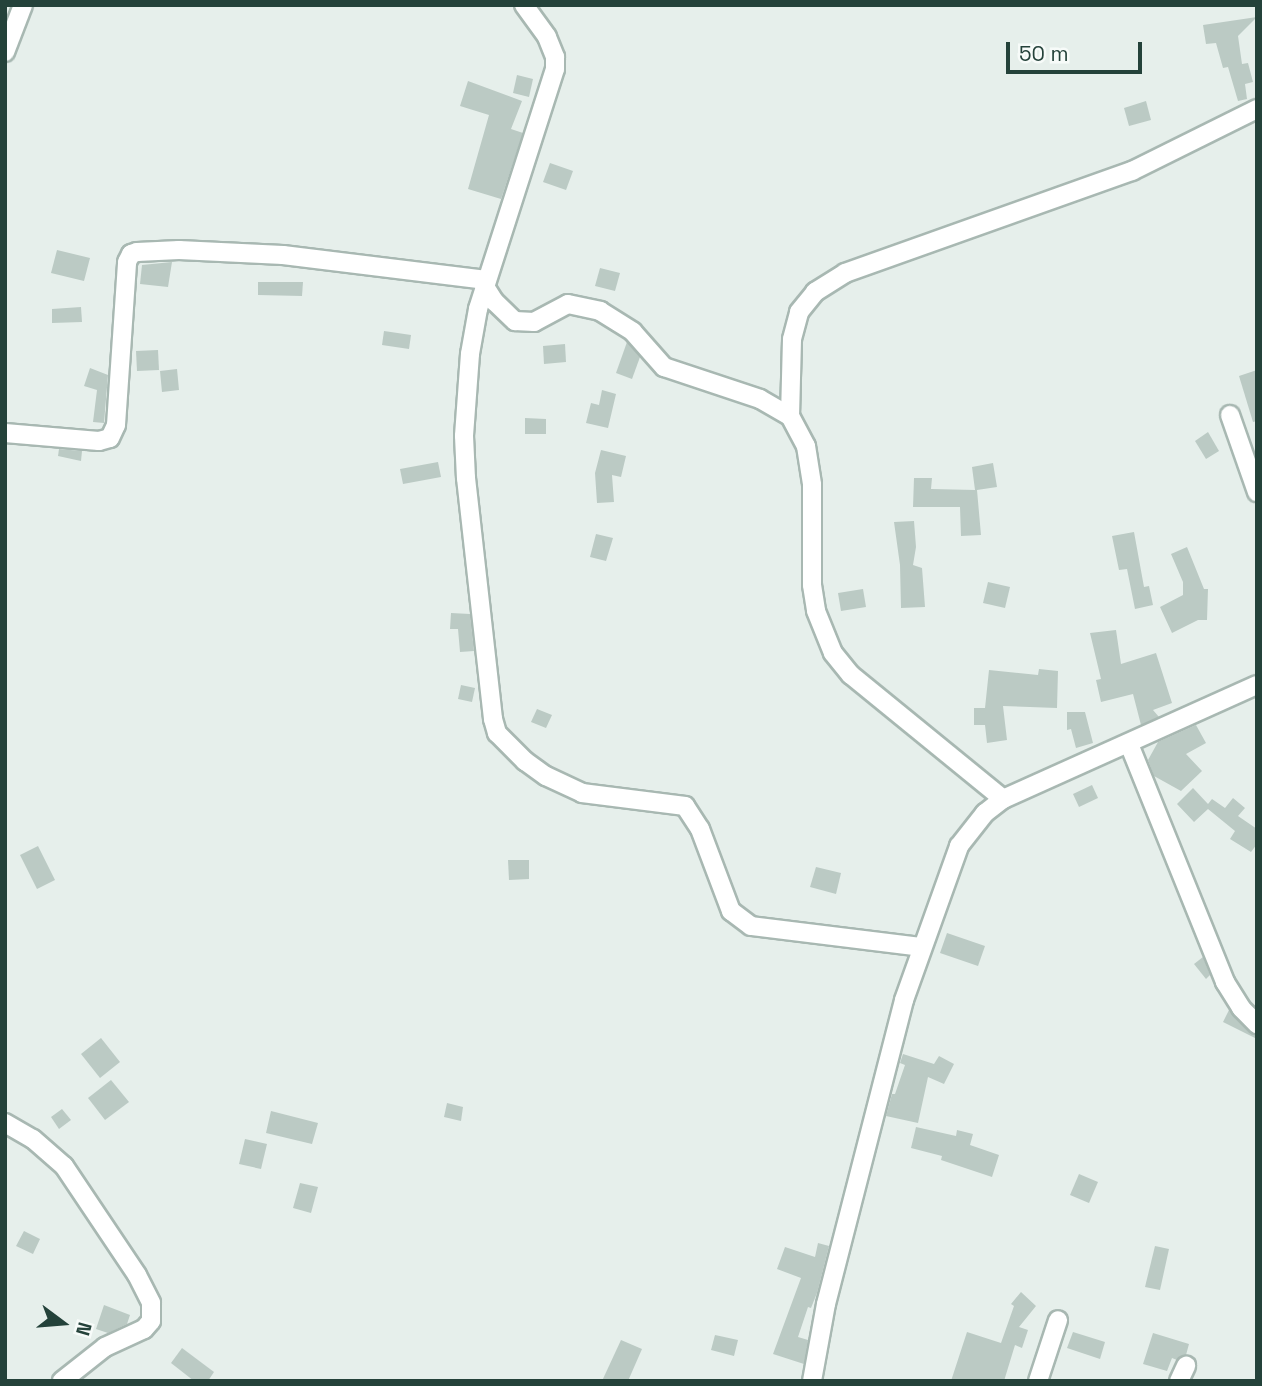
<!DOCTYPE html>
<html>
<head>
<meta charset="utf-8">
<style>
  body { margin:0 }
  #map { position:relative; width:1262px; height:1386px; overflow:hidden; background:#e6efeb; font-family:"Space Grotesk",sans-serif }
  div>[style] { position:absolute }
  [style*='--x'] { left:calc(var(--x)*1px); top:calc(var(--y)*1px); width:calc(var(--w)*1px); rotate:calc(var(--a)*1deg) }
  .building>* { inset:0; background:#bbcac4 }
  .roads { filter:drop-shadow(2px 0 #a8b8b2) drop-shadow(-2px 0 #a8b8b2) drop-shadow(0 2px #a8b8b2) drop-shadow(0 -2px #a8b8b2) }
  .street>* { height:18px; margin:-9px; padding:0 9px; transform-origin:9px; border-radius:9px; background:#fff }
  span { translate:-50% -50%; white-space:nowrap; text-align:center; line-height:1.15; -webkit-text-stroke:5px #f7fbf9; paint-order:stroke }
  .frame { position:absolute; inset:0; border:7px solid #24423a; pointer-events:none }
  .north { position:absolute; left:28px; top:1288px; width:70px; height:70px; -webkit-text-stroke:5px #f7fbf9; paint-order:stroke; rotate:106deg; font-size:19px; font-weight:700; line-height:28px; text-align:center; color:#24423a }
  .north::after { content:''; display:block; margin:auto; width:24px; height:32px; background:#24423a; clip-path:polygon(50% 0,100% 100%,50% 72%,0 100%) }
  .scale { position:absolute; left:1006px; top:42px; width:136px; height:32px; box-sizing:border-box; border:4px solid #24423a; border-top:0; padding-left:9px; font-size:21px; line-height:24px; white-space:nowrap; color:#24423a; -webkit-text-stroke:5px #f7fbf9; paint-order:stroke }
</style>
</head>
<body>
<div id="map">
  <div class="building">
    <i style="clip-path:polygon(1257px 17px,1238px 36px,1242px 64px,1248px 63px,1253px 82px,1245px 84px,1247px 99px,1238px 101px,1228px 67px,1223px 68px,1216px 43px,1206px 44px,1203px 25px)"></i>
    <i style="clip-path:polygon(517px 75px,533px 79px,529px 97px,513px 93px)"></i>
    <i style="clip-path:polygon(468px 81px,522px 101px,511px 129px,523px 133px,501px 199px,468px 189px,489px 115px,460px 106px)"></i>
    <i style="clip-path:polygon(1146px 101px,1151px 120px,1129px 126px,1124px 108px)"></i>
    <i style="clip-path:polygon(550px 163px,573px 171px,566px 190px,543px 182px)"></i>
    <i style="clip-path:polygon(57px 250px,90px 258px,84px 281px,51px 273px)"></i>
    <i style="clip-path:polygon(172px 262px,168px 287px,140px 284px,142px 265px)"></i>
    <i style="clip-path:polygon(600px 268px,620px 273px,615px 291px,595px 286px)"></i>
    <i style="clip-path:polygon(258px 282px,303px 282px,302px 296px,258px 295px)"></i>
    <i style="clip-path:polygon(81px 307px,82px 322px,52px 323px,52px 309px)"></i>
    <i style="clip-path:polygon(384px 331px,411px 335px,409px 349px,382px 345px)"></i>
    <i style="clip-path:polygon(627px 342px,640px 357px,632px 379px,616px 373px)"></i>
    <i style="clip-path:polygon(565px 344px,566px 362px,544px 364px,543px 346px)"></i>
    <i style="clip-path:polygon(158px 350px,159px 370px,137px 371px,136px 351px)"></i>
    <i style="clip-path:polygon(90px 368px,108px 375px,104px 423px,93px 422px,97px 390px,84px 386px)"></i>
    <i style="clip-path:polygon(177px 369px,179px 390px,162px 392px,160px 371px)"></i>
    <i style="clip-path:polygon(1257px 370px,1257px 421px,1253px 422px,1239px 376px)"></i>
    <i style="clip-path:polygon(602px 390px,616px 394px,608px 428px,586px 423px,591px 403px,599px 405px)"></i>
    <i style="clip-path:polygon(525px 418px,546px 419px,546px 434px,525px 434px)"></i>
    <i style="clip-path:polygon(1208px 432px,1219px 451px,1206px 459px,1195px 441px)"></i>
    <i style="clip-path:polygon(59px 449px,82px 451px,81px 461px,58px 456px)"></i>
    <i style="clip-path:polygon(601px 450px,626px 456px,621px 477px,612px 475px,614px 502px,597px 503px,595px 473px)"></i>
    <i style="clip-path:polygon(438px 462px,441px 477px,403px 484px,400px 469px)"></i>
    <i style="clip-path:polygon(993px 463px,997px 487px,977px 490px,981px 535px,961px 536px,960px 507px,913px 507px,914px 478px,932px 478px,931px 489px,975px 490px,972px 467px)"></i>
    <i style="clip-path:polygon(914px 521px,916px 547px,913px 565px,922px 568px,925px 607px,901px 608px,900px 565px,894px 522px)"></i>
    <i style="clip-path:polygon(1134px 532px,1144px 587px,1149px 586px,1153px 605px,1135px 609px,1127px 569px,1119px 570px,1112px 536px)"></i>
    <i style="clip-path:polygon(596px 534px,613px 538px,606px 561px,590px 557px)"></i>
    <i style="clip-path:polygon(1187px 547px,1204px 589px,1208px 589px,1207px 620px,1198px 620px,1172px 633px,1160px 607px,1183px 595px,1183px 582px,1171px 554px)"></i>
    <i style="clip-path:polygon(988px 582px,1010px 587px,1005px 608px,983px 603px)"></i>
    <i style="clip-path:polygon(863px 589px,866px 607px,841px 611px,838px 593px)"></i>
    <i style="clip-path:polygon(451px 613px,470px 614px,474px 651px,460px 652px,458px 629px,450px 629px)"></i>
    <i style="clip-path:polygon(1116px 630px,1121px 664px,1156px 653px,1172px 703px,1153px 710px,1159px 717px,1141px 725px,1133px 694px,1101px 702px,1096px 680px,1101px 679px,1090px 633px)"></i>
    <i style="clip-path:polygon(1039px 669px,1058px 671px,1057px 708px,1003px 706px,1007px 740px,987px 743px,985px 725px,974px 725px,974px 708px,985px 708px,989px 670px,1038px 675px)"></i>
    <i style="clip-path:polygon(461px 685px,475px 688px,472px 702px,458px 699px)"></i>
    <i style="clip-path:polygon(537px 709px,552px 715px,546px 728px,531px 722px)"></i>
    <i style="clip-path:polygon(1067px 712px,1085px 712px,1093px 743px,1076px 748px,1071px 729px,1067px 730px)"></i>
    <i style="clip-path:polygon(1196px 725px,1206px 743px,1186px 754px,1202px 771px,1181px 791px,1154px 776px,1148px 760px,1158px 742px)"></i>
    <i style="clip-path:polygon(1092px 785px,1098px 798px,1079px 807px,1073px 794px)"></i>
    <i style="clip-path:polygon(1193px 788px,1208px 804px,1212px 799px,1225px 808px,1233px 798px,1245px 808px,1238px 816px,1257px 829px,1257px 844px,1251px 852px,1230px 839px,1235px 831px,1208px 809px,1194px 822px,1177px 804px)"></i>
    <i style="clip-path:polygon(38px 846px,55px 880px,37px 889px,20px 855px)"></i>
    <i style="clip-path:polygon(508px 860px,529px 860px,529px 879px,509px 880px)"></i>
    <i style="clip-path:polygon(816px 867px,841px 873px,836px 894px,810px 887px)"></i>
    <i style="clip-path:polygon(947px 933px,985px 946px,978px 966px,940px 953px)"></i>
    <i style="clip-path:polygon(1203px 957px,1210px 975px,1206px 979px,1194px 964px)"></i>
    <i style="clip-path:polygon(1229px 1010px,1249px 1032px,1257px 1035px,1257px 1039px,1223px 1022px)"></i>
    <i style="clip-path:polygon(101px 1038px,120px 1062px,100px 1078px,81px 1054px)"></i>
    <i style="clip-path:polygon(903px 1054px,934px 1064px,939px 1056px,954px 1064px,944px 1084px,928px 1077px,918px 1123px,886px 1116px,892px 1094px,895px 1094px,905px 1065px,900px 1063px)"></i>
    <i style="clip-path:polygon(111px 1080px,129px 1102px,105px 1120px,88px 1098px)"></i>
    <i style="clip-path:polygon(447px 1103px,463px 1107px,461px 1121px,444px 1117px)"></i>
    <i style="clip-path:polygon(62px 1109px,71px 1120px,59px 1129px,51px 1117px)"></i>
    <i style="clip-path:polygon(271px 1111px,318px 1123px,312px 1144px,266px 1133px)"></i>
    <i style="clip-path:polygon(916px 1127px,956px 1136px,957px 1130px,973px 1134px,970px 1145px,999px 1155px,992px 1177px,941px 1160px,942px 1156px,911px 1148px)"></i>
    <i style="clip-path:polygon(245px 1139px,267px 1144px,261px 1169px,239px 1164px)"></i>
    <i style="clip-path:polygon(1079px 1174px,1098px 1182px,1089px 1203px,1070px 1195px)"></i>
    <i style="clip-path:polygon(300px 1183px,318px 1187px,311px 1213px,293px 1208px)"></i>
    <i style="clip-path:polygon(24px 1231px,40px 1239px,33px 1254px,16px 1246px)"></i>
    <i style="clip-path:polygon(818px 1243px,829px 1246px,817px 1293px,811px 1308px,808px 1307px,798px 1337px,808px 1340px,804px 1364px,773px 1354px,801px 1278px,777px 1269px,785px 1247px,815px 1257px)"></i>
    <i style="clip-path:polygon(1155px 1246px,1169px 1249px,1160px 1290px,1145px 1287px)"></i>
    <i style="clip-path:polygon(1021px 1292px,1036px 1306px,1019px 1327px,1028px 1330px,1022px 1348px,1015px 1345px,1004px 1381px,951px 1381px,967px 1332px,1001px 1343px,1014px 1306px,1011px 1304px)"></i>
    <i style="clip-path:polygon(104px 1305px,130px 1315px,127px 1324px,108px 1333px,96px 1329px)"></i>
    <i style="clip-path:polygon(1073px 1332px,1105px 1342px,1100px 1359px,1067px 1348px)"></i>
    <i style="clip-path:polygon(1153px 1333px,1189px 1344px,1186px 1355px,1177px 1360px,1172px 1358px,1167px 1371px,1143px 1364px)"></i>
    <i style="clip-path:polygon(715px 1335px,738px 1340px,734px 1356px,711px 1350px)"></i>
    <i style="clip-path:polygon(621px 1340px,642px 1349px,628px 1381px,602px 1381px)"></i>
    <i style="clip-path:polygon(182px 1348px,214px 1372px,208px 1381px,194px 1381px,171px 1363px)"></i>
  </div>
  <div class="roads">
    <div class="street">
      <i style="--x:524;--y:5;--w:39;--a:54"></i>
      <i style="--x:547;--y:37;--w:22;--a:68"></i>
      <i style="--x:555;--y:57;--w:12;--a:90"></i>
      <i style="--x:555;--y:69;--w:252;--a:107.8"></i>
      <i style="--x:478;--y:309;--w:46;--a:100.1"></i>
      <i style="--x:470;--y:354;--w:82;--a:94.2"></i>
      <i style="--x:464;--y:436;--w:42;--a:87.3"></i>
      <i style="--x:466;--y:478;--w:243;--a:83.6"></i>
      <i style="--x:493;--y:719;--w:15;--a:74"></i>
      <i style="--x:497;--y:733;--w:40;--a:45"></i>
      <i style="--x:525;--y:761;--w:26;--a:36"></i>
      <i style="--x:546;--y:776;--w:40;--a:25"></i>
      <i style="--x:582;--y:793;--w:104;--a:7.2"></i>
      <i style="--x:685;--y:806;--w:27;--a:57"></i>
      <i style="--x:700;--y:829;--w:88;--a:69.3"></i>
      <i style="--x:731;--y:911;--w:25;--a:37"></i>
      <i style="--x:751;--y:926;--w:172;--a:7"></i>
      <i style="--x:5;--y:52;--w:50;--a:-69"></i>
      <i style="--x:484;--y:285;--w:19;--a:58"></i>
      <i style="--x:494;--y:301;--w:29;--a:44"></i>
      <i style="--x:515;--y:321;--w:19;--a:3"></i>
      <i style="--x:534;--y:322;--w:38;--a:-28"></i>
      <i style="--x:568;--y:304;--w:33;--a:12"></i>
      <i style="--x:600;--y:311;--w:39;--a:32"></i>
      <i style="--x:633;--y:332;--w:47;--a:48.5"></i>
      <i style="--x:664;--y:367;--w:101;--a:18.4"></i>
      <i style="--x:760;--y:399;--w:34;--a:30"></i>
      <i style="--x:790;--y:416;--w:34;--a:62"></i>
      <i style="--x:806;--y:446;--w:39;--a:81"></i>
      <i style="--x:812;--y:485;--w:100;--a:90"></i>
      <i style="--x:812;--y:585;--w:26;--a:81"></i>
      <i style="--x:816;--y:611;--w:45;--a:68"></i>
      <i style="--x:833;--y:653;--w:28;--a:51"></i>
      <i style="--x:851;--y:675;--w:196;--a:39.2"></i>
      <i style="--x:1230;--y:415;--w:82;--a:70.7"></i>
      <i style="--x:790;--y:416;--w:77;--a:-88.5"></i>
      <i style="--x:792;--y:339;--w:28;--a:-75"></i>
      <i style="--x:799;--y:312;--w:26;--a:-51"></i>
      <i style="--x:815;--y:292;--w:36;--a:-32"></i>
      <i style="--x:845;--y:273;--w:305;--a:-19.6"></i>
      <i style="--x:1132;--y:171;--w:140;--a:-26.4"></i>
      <i style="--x:5;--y:433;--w:94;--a:4.9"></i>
      <i style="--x:99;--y:441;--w:11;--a:-15"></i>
      <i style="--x:110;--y:438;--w:14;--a:-65"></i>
      <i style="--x:116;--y:425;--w:163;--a:-86.1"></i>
      <i style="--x:127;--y:262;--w:9;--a:-63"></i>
      <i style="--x:131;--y:254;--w:6;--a:-18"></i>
      <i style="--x:137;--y:252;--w:42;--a:-2.7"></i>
      <i style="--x:179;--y:250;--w:104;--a:2.8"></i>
      <i style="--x:283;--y:255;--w:205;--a:7"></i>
      <i style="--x:1129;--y:744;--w:257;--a:68"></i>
      <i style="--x:1225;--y:982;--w:31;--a:58"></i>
      <i style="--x:1241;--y:1008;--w:23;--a:45"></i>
      <i style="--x:5;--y:1123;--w:32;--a:30"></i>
      <i style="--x:33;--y:1139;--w:41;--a:41.1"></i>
      <i style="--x:64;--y:1166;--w:131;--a:56.2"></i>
      <i style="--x:137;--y:1275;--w:31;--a:63"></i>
      <i style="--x:151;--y:1303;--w:18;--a:90"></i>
      <i style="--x:151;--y:1321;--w:11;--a:131"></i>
      <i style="--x:144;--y:1329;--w:43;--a:155.2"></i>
      <i style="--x:105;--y:1347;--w:55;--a:141.7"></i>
      <i style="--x:812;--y:1381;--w:78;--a:-79.7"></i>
      <i style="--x:826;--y:1304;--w:314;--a:-75.6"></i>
      <i style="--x:904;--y:1000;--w:164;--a:-70.3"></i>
      <i style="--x:959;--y:846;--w:42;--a:-51.8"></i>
      <i style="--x:985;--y:813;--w:23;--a:-38"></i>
      <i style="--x:1003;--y:799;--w:278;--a:-24.2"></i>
      <i style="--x:1038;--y:1381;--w:64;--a:-71.8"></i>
      <i style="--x:1179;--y:1381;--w:17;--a:-65"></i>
    </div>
  </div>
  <div class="frame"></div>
  <div class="north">N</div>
  <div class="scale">50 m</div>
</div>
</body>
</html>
